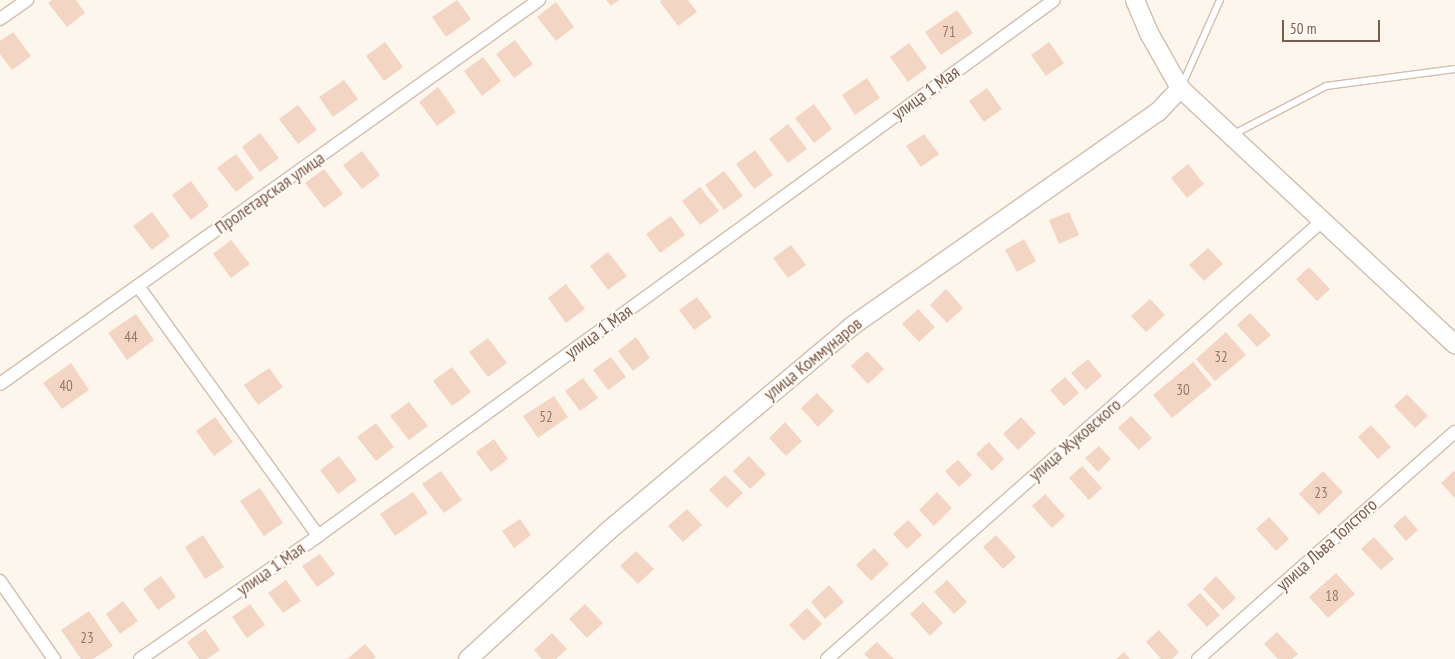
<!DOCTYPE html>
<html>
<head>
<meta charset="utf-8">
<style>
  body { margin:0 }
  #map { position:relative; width:1455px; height:659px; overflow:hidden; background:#fdf6ec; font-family:"PT Sans Narrow",sans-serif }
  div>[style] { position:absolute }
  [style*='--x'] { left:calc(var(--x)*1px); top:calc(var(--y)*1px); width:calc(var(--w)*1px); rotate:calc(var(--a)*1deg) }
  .building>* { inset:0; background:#f3d5c3 }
  .roads { filter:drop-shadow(1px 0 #d1beb0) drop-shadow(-1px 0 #d1beb0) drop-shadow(0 1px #d1beb0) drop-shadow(0 -1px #d1beb0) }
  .service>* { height:6px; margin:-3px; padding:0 3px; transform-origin:3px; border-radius:3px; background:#fff }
  .minor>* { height:12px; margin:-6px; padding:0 6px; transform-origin:6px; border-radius:6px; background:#fff }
  .secondary>* { height:18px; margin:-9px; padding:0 9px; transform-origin:9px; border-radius:9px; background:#fff }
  span { translate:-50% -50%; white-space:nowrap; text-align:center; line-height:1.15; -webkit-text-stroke:4px #fffaf3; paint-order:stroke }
  .number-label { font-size:15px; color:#987a6a }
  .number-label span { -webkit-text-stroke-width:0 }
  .street-label { font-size:18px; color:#7a5c4d }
  .scale { position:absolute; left:1282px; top:20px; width:98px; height:22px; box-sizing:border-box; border:2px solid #7a5c4d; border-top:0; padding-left:6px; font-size:15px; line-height:18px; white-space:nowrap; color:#7a5c4d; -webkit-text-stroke:4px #fffaf3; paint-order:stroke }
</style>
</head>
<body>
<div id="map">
  <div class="building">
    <i style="clip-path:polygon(52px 0,76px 0,85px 13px,67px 27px,48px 3px)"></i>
    <i style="clip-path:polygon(457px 0,471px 19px,446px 37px,432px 17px)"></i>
    <i style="clip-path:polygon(606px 0,619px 0,611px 6px)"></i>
    <i style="clip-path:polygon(662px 0,688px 0,697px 12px,678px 26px,660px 2px)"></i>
    <i style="clip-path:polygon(556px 2px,574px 27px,556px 41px,537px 17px)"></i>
    <i style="clip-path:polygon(957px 10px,973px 33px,941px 55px,925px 32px)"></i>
    <i style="clip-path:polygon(13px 32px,31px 56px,12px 70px,0 54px,0 41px)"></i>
    <i style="clip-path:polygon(515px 40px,533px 64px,514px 78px,496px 54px)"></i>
    <i style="clip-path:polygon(385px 42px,403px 67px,384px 81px,366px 56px)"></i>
    <i style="clip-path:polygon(1049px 42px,1064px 63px,1046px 76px,1031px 55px)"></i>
    <i style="clip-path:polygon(909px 43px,927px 68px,908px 82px,890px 57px)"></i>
    <i style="clip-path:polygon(483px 57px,501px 81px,482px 96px,464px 71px)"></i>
    <i style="clip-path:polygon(867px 78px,880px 98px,855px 115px,842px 95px)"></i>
    <i style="clip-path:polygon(344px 80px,358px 99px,333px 117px,319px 97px)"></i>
    <i style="clip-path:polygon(438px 87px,456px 112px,437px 126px,419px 102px)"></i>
    <i style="clip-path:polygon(987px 88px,1002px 109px,984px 122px,969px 101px)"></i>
    <i style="clip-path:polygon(814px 104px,832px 129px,814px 143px,795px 118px)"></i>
    <i style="clip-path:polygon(298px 105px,317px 130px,298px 144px,279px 119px)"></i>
    <i style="clip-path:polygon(788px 124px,807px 149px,788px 163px,769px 139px)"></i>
    <i style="clip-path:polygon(260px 133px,279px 158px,260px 172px,242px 147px)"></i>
    <i style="clip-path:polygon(924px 134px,939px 154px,921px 167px,906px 146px)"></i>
    <i style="clip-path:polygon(755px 150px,773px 175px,754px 189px,736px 164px)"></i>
    <i style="clip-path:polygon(362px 151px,380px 175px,362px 189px,343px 165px)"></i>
    <i style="clip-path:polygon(236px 154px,254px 178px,236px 192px,217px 168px)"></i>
    <i style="clip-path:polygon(1188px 164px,1204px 184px,1187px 198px,1171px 178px)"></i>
    <i style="clip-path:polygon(324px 169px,343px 194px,324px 208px,305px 183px)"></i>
    <i style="clip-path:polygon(724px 171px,743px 196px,724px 210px,705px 185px)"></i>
    <i style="clip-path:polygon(191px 181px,209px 206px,191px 220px,172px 195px)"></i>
    <i style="clip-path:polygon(700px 187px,719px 211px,700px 225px,682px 201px)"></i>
    <i style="clip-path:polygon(152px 212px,170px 236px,152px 250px,133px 226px)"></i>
    <i style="clip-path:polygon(1069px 212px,1079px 235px,1059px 244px,1049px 220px)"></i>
    <i style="clip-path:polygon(671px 216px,685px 235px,660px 253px,646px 234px)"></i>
    <i style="clip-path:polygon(1024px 239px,1036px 261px,1017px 272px,1005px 250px)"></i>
    <i style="clip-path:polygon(231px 240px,250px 264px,231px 278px,213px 254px)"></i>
    <i style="clip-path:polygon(791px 245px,806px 265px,788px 278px,773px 258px)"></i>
    <i style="clip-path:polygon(1208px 248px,1223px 264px,1204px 281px,1189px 265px)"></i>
    <i style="clip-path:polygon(608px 252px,627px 276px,608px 290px,590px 266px)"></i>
    <i style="clip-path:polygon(1309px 267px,1330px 289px,1317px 301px,1296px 279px)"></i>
    <i style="clip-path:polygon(566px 284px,585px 309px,566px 323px,548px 298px)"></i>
    <i style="clip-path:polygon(946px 289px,963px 308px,947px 323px,930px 305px)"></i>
    <i style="clip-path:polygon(697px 297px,712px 317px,694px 330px,679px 310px)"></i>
    <i style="clip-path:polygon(1150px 299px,1165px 315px,1146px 332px,1131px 316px)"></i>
    <i style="clip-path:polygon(918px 309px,935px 327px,919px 342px,902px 324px)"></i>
    <i style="clip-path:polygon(1250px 313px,1271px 335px,1257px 347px,1237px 325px)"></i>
    <i style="clip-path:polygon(136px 314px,154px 340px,127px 360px,108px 333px)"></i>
    <i style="clip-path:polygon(1226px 332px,1246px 355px,1215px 381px,1196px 359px)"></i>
    <i style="clip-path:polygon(636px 337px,650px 358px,633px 371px,618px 351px)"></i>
    <i style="clip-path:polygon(488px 338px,507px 363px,488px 377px,469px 352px)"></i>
    <i style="clip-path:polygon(867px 351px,884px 369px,868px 384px,851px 366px)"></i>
    <i style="clip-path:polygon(611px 357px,626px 377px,608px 390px,593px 370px)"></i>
    <i style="clip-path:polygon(1088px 359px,1102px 376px,1086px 390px,1071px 373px)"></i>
    <i style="clip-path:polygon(1193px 362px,1212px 385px,1172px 418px,1153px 395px)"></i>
    <i style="clip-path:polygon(71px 363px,89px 390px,62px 409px,43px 383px)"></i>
    <i style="clip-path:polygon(452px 367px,471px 392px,452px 406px,433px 381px)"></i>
    <i style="clip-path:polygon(269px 368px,283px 387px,258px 405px,244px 385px)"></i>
    <i style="clip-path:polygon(1065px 377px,1079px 393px,1064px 406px,1050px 390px)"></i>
    <i style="clip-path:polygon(583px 378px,598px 398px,580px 411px,565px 391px)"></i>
    <i style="clip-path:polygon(817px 393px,834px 411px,818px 427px,801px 408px)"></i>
    <i style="clip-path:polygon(1407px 394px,1428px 416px,1415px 428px,1394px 406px)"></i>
    <i style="clip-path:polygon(554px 396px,568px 417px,538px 438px,523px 416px)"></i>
    <i style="clip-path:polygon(409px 402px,428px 426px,409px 440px,390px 416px)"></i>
    <i style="clip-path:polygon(1131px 416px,1152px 438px,1139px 450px,1118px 428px)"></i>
    <i style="clip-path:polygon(215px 417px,233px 442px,214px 456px,196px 431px)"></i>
    <i style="clip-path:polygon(1021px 417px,1036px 433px,1018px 450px,1003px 434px)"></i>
    <i style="clip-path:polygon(785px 422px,802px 441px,786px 456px,769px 438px)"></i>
    <i style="clip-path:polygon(376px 423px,394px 447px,376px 461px,357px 437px)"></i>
    <i style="clip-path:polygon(1371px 425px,1391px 447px,1378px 459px,1358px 437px)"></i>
    <i style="clip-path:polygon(494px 439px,508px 459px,491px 472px,476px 452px)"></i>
    <i style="clip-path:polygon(989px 442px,1004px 459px,992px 471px,976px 454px)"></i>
    <i style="clip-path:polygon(1099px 446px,1111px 459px,1098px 472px,1085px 458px)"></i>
    <i style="clip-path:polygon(339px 456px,357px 480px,338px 494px,320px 470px)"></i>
    <i style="clip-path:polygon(749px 456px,766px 474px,750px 489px,733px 471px)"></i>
    <i style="clip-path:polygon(958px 460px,972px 475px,959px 487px,945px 471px)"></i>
    <i style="clip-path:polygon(1082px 466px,1102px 488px,1089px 500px,1069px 478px)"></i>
    <i style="clip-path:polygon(441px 471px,462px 500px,444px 513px,422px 484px)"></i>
    <i style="clip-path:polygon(1323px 471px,1343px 492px,1319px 515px,1299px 494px)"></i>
    <i style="clip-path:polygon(1454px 471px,1455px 472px,1455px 498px,1441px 483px)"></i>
    <i style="clip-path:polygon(725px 475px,743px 493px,727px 508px,709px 490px)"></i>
    <i style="clip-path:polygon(260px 488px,283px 523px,264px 536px,240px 501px)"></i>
    <i style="clip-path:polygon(413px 492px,428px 513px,395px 536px,380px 514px)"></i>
    <i style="clip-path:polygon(937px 492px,952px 508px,934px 526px,919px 510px)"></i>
    <i style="clip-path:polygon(1045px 494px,1065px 516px,1052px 528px,1032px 506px)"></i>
    <i style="clip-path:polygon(687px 509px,702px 525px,683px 542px,668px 526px)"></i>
    <i style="clip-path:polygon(1405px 515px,1418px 530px,1406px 541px,1393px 526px)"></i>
    <i style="clip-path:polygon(1269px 517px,1289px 539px,1276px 551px,1256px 529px)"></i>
    <i style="clip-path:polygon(520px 519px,531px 535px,514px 548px,502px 531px)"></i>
    <i style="clip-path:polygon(908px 520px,922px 535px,907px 549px,893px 534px)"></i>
    <i style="clip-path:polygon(203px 535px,224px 567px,205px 579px,185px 547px)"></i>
    <i style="clip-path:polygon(996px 535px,1016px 557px,1003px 569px,983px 547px)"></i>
    <i style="clip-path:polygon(1374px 537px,1394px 559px,1381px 570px,1361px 549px)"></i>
    <i style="clip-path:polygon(874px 548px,889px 564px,871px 581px,856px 565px)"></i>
    <i style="clip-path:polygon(636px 551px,654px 569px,638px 584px,620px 566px)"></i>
    <i style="clip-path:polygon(320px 554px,335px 574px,317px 587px,302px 566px)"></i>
    <i style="clip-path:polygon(1336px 573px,1355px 594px,1328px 618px,1309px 597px)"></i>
    <i style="clip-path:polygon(161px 576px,176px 597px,158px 610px,143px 589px)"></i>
    <i style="clip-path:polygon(1216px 576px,1236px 598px,1223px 610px,1203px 589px)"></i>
    <i style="clip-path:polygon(286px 580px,301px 601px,283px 613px,268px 593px)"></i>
    <i style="clip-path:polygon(947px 580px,967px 602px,954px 614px,934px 592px)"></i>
    <i style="clip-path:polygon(829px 585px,844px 602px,825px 619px,811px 602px)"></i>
    <i style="clip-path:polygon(1200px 593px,1220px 615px,1207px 627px,1187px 605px)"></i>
    <i style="clip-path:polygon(123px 601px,138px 621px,120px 634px,106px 614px)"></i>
    <i style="clip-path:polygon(923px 602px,943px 623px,930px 636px,910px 614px)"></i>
    <i style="clip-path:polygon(250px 604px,265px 625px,247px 638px,232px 617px)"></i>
    <i style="clip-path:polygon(585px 604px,603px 623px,587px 638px,569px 619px)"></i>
    <i style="clip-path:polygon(807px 608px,822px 624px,804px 641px,789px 625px)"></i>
    <i style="clip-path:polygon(89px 611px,113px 646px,93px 659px,81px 659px,61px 630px)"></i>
    <i style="clip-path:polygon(205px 629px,220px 650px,207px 659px,199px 659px,187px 642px)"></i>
    <i style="clip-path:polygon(1159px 630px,1179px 652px,1172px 659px,1161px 659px,1146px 642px)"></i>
    <i style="clip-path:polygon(1277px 632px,1298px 654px,1292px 659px,1278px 659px,1264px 644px)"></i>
    <i style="clip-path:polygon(552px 633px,567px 649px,556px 659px,542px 659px,534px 650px)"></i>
    <i style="clip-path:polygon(877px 642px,894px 659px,869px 659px,864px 654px)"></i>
    <i style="clip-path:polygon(365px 644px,376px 657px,373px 659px,347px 659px)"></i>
    <i style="clip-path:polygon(1124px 652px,1130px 659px,1116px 659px)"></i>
  </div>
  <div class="roads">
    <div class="service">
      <i style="--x:1182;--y:85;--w:93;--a:-65.9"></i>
      <i style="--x:1232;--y:135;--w:106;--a:-27.5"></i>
      <i style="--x:1326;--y:86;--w:130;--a:-7.5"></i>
    </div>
    <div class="minor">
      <i style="--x:0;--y:19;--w:33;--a:-35"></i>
      <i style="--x:138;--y:286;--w:308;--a:54.2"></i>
      <i style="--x:0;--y:384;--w:662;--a:-35.47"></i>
      <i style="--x:0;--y:581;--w:95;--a:55.3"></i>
      <i style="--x:140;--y:659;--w:216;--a:-34.6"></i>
      <i style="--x:318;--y:536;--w:910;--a:-36.06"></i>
      <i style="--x:827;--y:659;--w:661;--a:-41.5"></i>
      <i style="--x:1198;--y:659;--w:343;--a:-41.5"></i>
    </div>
    <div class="secondary">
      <i style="--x:1135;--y:0;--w:36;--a:67"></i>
      <i style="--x:1149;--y:33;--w:63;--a:60.6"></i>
      <i style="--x:1180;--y:88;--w:376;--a:43"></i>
      <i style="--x:468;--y:659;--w:190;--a:-42.4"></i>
      <i style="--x:608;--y:531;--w:319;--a:-40"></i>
      <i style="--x:852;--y:326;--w:373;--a:-35"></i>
      <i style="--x:1158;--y:112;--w:33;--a:-47"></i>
    </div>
  </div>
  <div class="number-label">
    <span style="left:949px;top:32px">71</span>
    <span style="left:131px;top:337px">44</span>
    <span style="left:1221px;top:357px">32</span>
    <span style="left:66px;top:386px">40</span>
    <span style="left:1183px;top:390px">30</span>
    <span style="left:546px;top:417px">52</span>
    <span style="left:1321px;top:493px">23</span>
    <span style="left:1332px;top:596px">18</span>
    <span style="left:87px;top:638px">23</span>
  </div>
  <div class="street-label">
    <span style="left:926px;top:93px;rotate:-36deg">улица 1 Мая</span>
    <span style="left:270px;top:193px;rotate:-35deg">Пролетарская улица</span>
    <span style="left:599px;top:332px;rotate:-36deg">улица 1 Мая</span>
    <span style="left:813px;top:359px;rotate:-39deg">улица Коммунаров</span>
    <span style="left:1075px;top:440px;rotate:-41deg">улица Жуковского</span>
    <span style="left:1327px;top:545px;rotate:-42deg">улица Льва Толстого</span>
    <span style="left:271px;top:569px;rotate:-35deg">улица 1 Мая</span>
  </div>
  <div class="scale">50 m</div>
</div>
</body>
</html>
